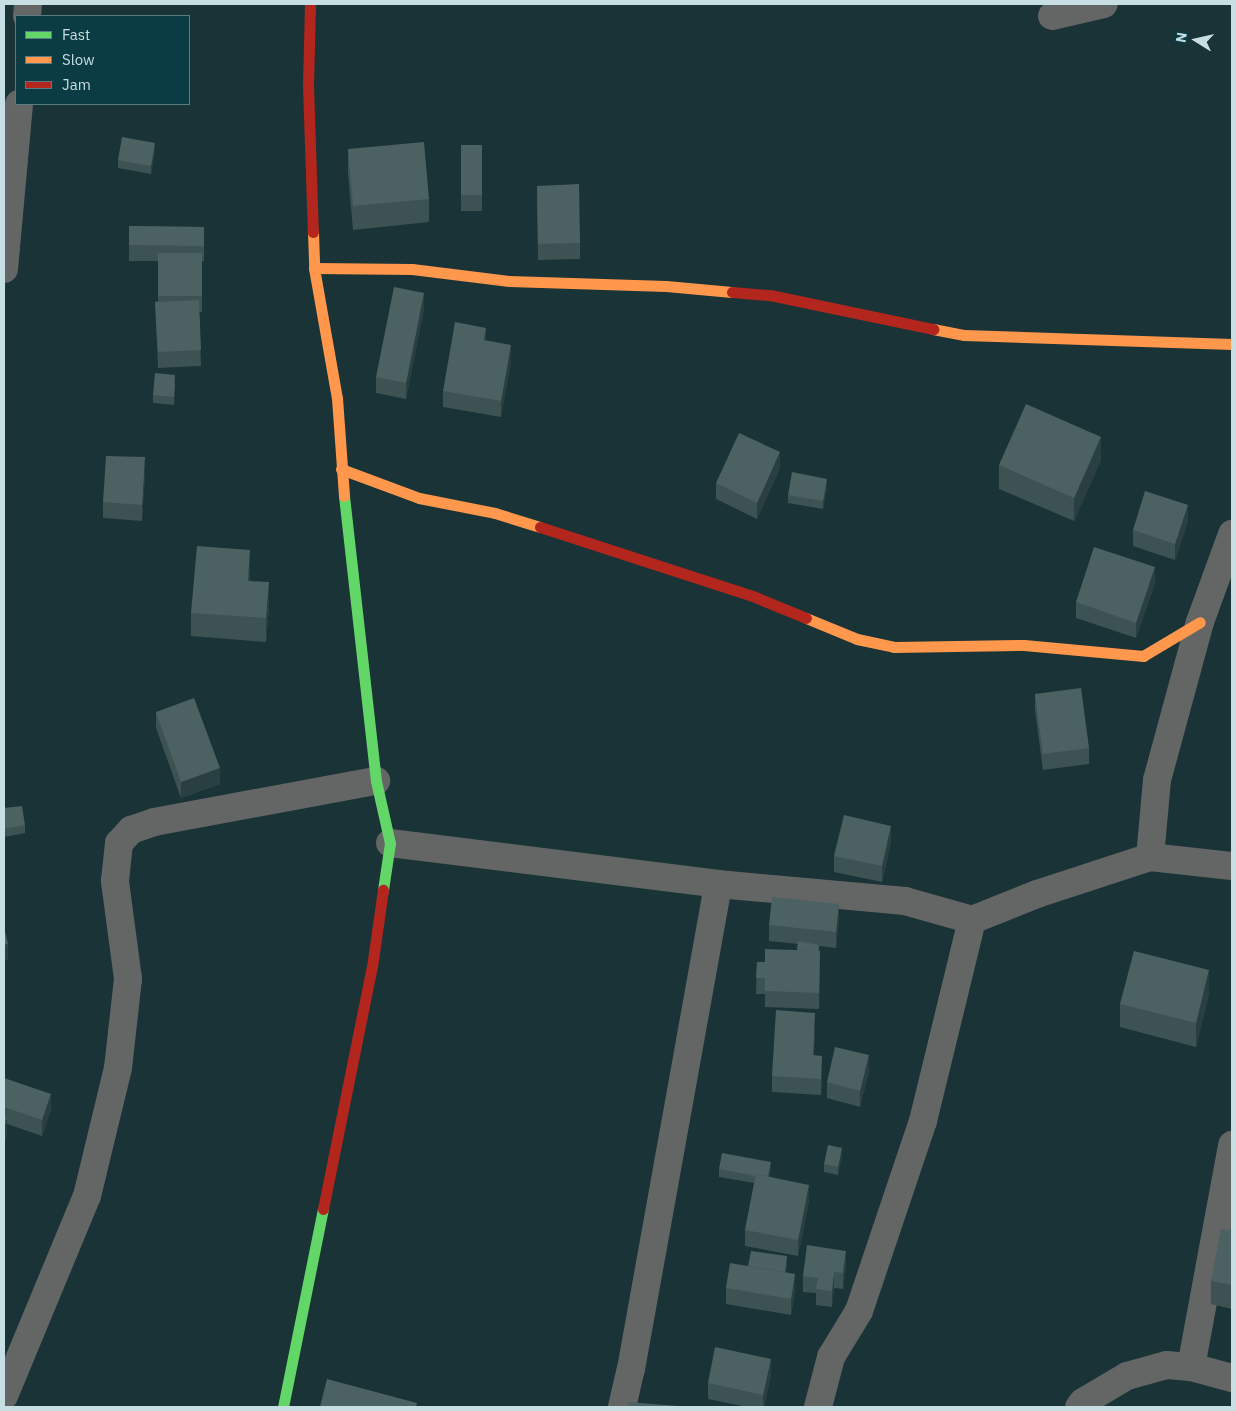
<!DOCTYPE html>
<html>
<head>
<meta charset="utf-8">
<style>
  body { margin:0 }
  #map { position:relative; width:1236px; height:1411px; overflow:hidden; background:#193336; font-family:"IBM Plex Sans",sans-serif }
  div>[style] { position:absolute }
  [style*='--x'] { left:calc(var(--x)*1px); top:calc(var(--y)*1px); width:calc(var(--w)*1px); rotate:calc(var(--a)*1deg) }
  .street>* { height:28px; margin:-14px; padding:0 14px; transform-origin:14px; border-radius:14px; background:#646565 }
  .fast>* { height:11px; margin:-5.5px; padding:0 5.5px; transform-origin:5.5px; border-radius:5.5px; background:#63d668 }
  .slow>* { height:11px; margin:-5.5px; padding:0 5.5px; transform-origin:5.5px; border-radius:5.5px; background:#ff974d }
  .jam>* { height:11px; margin:-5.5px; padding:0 5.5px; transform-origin:5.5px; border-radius:5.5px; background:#b3261e }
  .wall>* { inset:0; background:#3d5253 }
  .shaded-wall>* { inset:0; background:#293f41 }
  .building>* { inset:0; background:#4c6162 }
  span { translate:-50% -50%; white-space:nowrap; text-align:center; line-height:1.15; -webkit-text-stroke:5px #0c3c43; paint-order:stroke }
  .frame { position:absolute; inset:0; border:5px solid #c7dee2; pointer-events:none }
  .legend { position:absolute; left:15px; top:15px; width:175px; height:90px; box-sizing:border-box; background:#0c3c43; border:1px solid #577d83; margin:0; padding:6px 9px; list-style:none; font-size:15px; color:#c7dee2 }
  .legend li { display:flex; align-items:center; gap:10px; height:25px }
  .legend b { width:25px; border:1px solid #577d83 }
  .north { position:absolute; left:1171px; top:15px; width:50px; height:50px; -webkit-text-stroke:4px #0c3c43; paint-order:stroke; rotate:280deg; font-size:14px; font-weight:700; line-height:20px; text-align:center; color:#c7dee2 }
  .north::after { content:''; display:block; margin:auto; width:18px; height:22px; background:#c7dee2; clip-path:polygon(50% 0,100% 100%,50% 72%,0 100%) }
</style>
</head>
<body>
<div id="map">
  <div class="street">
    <i style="--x:27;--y:16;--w:12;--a:-85"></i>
    <i style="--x:1052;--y:16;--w:53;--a:-13"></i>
    <i style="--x:4;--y:269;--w:166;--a:-84.8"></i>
    <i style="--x:390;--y:843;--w:331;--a:7.1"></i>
    <i style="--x:718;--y:884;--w:188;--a:5.2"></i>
    <i style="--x:905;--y:901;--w:70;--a:15.8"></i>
    <i style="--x:972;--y:920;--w:70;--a:-21.8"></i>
    <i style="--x:1037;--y:894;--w:119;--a:-18.1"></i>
    <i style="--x:1150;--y:857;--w:82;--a:6.3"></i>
    <i style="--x:1150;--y:857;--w:77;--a:-84.8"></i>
    <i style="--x:1157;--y:780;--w:164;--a:-74.8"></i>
    <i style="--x:1200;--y:622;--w:94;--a:-70"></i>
    <i style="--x:1191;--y:1367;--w:226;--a:-79.5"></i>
    <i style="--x:4;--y:1396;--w:217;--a:-67.5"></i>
    <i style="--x:87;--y:1196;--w:132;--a:-76.4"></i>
    <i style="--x:118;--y:1068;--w:90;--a:-83.6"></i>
    <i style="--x:128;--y:979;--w:99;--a:-97.6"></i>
    <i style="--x:115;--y:881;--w:38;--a:-84"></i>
    <i style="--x:119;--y:843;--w:18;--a:-47"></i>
    <i style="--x:131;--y:830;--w:24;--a:-19"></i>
    <i style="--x:154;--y:822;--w:226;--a:-10.5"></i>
    <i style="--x:622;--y:1407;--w:39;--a:-77"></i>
    <i style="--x:631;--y:1369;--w:493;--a:-79.8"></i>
    <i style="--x:818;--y:1407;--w:52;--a:-75.4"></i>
    <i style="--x:831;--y:1357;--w:54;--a:-58.7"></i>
    <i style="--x:859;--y:1311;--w:200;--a:-71.4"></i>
    <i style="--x:923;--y:1121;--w:207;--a:-76.3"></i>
    <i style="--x:1079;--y:1407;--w:6;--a:-51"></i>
    <i style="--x:1083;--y:1402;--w:51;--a:-30.6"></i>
    <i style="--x:1127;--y:1376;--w:41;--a:-15.4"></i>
    <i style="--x:1167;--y:1365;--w:24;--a:5"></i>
    <i style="--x:1191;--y:1367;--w:42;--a:15"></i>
  </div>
  <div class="fast">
    <i style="--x:344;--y:496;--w:287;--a:83.6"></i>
    <i style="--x:376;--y:781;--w:64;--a:77.3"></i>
    <i style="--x:390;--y:843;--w:48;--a:98.5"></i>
    <i style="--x:283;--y:1407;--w:202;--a:-78.6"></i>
  </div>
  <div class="slow">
    <i style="--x:313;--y:232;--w:36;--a:88"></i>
    <i style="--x:314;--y:268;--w:132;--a:80"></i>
    <i style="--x:337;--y:398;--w:98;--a:85.9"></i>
    <i style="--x:314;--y:268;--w:98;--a:0.6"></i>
    <i style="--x:412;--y:269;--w:98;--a:7.1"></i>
    <i style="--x:509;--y:281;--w:157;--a:1.8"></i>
    <i style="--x:666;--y:286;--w:66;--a:5.2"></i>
    <i style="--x:933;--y:329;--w:32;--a:11"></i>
    <i style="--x:964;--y:335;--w:268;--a:1.9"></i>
    <i style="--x:341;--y:469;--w:83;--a:20.4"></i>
    <i style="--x:419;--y:498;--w:77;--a:11.2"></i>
    <i style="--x:495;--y:513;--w:47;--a:17.3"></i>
    <i style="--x:806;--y:618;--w:55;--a:22.4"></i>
    <i style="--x:857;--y:639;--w:38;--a:12"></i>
    <i style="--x:894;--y:647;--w:130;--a:-0.9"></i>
    <i style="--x:1024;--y:645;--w:120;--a:5.3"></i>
    <i style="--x:1143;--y:656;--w:66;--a:-30.8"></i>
  </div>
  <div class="jam">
    <i style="--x:310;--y:4;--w:81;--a:91.4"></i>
    <i style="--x:308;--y:85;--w:147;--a:88.1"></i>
    <i style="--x:732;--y:292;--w:38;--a:5"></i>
    <i style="--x:770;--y:295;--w:167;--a:11.8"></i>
    <i style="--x:540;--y:527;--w:226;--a:18"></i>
    <i style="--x:755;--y:597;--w:55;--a:22.4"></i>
    <i style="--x:323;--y:1209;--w:247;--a:-78.6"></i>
    <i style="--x:372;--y:967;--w:78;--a:-81.9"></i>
  </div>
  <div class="wall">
    <i style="clip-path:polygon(461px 145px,482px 145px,482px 211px,461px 211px)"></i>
    <i style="clip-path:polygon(348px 149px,429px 199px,429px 222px,353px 230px,348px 173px)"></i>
    <i style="clip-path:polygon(155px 151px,151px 174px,118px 168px,118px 160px)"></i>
    <i style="clip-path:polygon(537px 201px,580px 243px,580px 259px,538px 260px)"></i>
    <i style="clip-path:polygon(129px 226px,204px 227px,204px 261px,202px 261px,202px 312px,199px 312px,201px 366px,158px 368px,155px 302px,158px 301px,158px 261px,129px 261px)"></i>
    <i style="clip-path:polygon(424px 309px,406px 399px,376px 393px,376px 377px)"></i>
    <i style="clip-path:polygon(486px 341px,511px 361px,501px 417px,443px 407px,443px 391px)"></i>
    <i style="clip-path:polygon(175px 383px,174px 405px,153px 403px,153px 395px)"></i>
    <i style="clip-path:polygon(1101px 460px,1074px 521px,999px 489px,999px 465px)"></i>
    <i style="clip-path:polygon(780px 468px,757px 519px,716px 499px,716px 483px)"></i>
    <i style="clip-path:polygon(145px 473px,142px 521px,103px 518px,103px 502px)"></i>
    <i style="clip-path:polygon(827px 487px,823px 509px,788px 503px,788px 495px)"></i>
    <i style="clip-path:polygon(1188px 521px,1175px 560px,1133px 546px,1133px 530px)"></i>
    <i style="clip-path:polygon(250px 573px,250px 581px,269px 606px,266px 642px,191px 636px,191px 613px)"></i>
    <i style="clip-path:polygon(1155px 583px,1136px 638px,1076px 618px,1076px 602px)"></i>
    <i style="clip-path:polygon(1035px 694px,1089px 748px,1089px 764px,1043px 770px,1035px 710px)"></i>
    <i style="clip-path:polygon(156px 712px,220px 784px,181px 798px,156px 728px)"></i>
    <i style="clip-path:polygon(4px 808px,25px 825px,25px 833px,4px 837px)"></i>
    <i style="clip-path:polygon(891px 842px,882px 882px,834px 872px,834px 856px)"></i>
    <i style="clip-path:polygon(839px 920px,836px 948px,819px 946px,820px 967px,819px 1009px,765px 1007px,765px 994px,756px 994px,757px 962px,765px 962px,797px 950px,798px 944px,769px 941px,769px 925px)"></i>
    <i style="clip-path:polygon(1209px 994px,1196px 1047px,1120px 1027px,1120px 1004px)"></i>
    <i style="clip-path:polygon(815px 1029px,814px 1055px,822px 1072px,821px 1095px,772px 1092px,772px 1076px)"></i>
    <i style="clip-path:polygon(869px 1071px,860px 1107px,827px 1098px,827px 1082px)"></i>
    <i style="clip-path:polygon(4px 1078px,51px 1110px,42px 1136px,7px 1124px,7px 1133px,4px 1144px)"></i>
    <i style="clip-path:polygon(842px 1156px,838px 1175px,824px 1172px,824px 1164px)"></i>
    <i style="clip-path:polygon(719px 1169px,771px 1170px,769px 1177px,809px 1201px,798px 1256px,745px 1246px,745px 1230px,754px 1183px,719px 1177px)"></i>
    <i style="clip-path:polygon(1232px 1231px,1232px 1309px,1211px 1304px,1211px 1281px)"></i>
    <i style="clip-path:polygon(787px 1264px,786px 1272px,795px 1290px,791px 1315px,726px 1304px,726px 1288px,748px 1266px)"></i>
    <i style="clip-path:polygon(846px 1266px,843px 1289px,834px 1288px,832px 1307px,816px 1305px,816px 1293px,803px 1292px,803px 1276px)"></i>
    <i style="clip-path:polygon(771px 1375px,764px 1407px,747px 1407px,708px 1399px,708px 1383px)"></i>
  </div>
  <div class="shaded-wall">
    <i style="clip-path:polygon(155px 143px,155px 151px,151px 174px,151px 166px)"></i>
    <i style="clip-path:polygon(424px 293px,424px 309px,406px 399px,406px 383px)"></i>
    <i style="clip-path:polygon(486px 328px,486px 344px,484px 340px)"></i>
    <i style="clip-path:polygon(511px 345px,511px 361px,501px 417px,501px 401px)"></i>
    <i style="clip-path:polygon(1101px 437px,1101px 460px,1074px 521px,1074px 498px)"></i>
    <i style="clip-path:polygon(780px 452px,780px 468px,757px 519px,757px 503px)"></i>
    <i style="clip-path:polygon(145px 457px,145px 473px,142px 521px,142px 505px)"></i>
    <i style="clip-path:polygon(827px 479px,827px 487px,823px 509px,823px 501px)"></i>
    <i style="clip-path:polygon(1188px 505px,1188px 521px,1175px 560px,1175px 544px)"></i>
    <i style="clip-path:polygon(250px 550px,250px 573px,248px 604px,248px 581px)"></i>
    <i style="clip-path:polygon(1155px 567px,1155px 583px,1136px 638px,1136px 623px)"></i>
    <i style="clip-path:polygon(269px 582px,269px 606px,266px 642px,266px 618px)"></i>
    <i style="clip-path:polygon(220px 768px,220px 784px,181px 798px,181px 782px)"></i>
    <i style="clip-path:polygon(891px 826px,891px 842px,882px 882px,882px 866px)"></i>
    <i style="clip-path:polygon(839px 904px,839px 920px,836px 948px,836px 932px)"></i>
    <i style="clip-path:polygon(8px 944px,8px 960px,4px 961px,4px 945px)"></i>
    <i style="clip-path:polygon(820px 951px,820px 967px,819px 1009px,819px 993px)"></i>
    <i style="clip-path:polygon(1209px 970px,1209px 994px,1196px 1047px,1196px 1023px)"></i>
    <i style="clip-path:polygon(815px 1013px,815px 1029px,813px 1071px,813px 1055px)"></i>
    <i style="clip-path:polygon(869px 1055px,869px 1071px,860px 1107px,860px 1091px)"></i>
    <i style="clip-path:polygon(822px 1056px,822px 1072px,821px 1095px,821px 1079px)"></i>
    <i style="clip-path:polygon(51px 1094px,51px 1110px,42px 1136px,42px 1120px)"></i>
    <i style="clip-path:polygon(7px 1117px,7px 1133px,4px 1144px,4px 1128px)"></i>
    <i style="clip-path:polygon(842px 1148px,842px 1156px,838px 1175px,838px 1167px)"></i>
    <i style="clip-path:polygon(771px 1162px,771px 1170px,768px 1186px,768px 1178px)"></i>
    <i style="clip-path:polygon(809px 1185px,809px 1201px,798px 1256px,798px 1240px)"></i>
    <i style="clip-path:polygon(846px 1251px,846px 1266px,843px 1289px,843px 1273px)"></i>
    <i style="clip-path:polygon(787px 1256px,787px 1264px,784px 1287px,784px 1279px)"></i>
    <i style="clip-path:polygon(834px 1272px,834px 1288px,832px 1307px,832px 1291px)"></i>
    <i style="clip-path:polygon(795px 1274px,795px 1290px,791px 1315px,791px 1299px)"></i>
    <i style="clip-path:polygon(771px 1359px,771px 1375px,764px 1407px,763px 1407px,763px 1395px)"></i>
  </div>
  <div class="building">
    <i style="clip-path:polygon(122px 137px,155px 143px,151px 166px,118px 160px)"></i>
    <i style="clip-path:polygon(424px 142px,429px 199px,353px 206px,348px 149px)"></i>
    <i style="clip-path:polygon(461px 145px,482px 145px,482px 195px,461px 195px)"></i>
    <i style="clip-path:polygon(579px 184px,580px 243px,538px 244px,537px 186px)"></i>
    <i style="clip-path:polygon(129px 226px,204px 227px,204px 246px,129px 245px)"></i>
    <i style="clip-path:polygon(158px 253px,202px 253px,202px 296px,158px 296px)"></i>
    <i style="clip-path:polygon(394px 287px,424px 293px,406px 383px,376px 377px)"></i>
    <i style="clip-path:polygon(199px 300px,201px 350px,158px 352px,155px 302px)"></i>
    <i style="clip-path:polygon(455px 322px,486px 328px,484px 340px,511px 345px,501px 401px,443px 391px)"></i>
    <i style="clip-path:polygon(155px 373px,175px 375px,174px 397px,153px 395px)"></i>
    <i style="clip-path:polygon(1026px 404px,1101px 437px,1074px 498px,999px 465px)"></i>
    <i style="clip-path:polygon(739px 433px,780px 452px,757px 503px,716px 483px)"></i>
    <i style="clip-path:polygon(106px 456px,145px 457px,142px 505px,103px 502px)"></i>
    <i style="clip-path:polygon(792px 472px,827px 479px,823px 501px,788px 495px)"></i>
    <i style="clip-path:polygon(1145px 491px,1188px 505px,1175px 544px,1133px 530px)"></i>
    <i style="clip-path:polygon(197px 546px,250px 550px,248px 581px,269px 582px,266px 618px,191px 613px)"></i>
    <i style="clip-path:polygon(1094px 547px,1155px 567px,1136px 623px,1076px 602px)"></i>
    <i style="clip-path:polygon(1081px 688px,1089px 748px,1043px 754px,1035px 694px)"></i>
    <i style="clip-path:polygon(194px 698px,220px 768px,181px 782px,156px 712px)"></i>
    <i style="clip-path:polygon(22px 806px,25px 825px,4px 829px,4px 808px)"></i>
    <i style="clip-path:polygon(844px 815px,891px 826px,882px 866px,834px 856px)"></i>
    <i style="clip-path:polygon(772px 897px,839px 904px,836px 932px,769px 925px)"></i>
    <i style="clip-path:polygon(4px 927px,8px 944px,4px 945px)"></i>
    <i style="clip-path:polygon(798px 941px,819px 945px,818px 951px,797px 950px)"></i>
    <i style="clip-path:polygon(765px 949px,820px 951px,819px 993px,765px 991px,765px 978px,756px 978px,757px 962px,765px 962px)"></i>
    <i style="clip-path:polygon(1134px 951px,1209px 970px,1196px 1023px,1120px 1004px)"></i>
    <i style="clip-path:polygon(776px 1010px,815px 1013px,813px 1055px,822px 1056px,821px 1079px,772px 1076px)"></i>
    <i style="clip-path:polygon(835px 1047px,869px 1055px,860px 1091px,827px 1082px)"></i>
    <i style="clip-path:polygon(4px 1078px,51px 1094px,42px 1120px,4px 1107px)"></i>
    <i style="clip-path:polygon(4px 1116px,7px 1117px,4px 1128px)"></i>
    <i style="clip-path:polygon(828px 1145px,842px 1148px,838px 1167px,824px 1164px)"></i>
    <i style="clip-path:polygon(722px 1153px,771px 1162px,768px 1176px,756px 1174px,756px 1176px,719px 1169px)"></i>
    <i style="clip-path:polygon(756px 1174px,809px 1185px,798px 1240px,745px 1230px)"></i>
    <i style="clip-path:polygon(1221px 1229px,1232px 1231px,1232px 1285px,1211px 1281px)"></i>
    <i style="clip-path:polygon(807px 1245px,846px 1251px,843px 1273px,834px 1272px,832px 1291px,816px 1289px,818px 1278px,803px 1276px)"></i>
    <i style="clip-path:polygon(751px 1251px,787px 1256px,785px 1272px,748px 1266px)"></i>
    <i style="clip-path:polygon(730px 1263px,795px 1274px,791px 1299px,726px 1288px)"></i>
    <i style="clip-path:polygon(715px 1347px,771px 1359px,763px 1395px,708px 1383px)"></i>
    <i style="clip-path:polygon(327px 1379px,417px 1403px,416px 1407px,320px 1407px)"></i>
    <i style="clip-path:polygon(629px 1402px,690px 1407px,628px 1407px)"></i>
  </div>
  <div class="frame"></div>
  <ul class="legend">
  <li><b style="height:6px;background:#63d668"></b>Fast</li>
  <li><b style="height:6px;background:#ff974d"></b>Slow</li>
  <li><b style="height:6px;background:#b3261e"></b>Jam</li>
  </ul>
  <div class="north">N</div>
</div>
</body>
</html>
